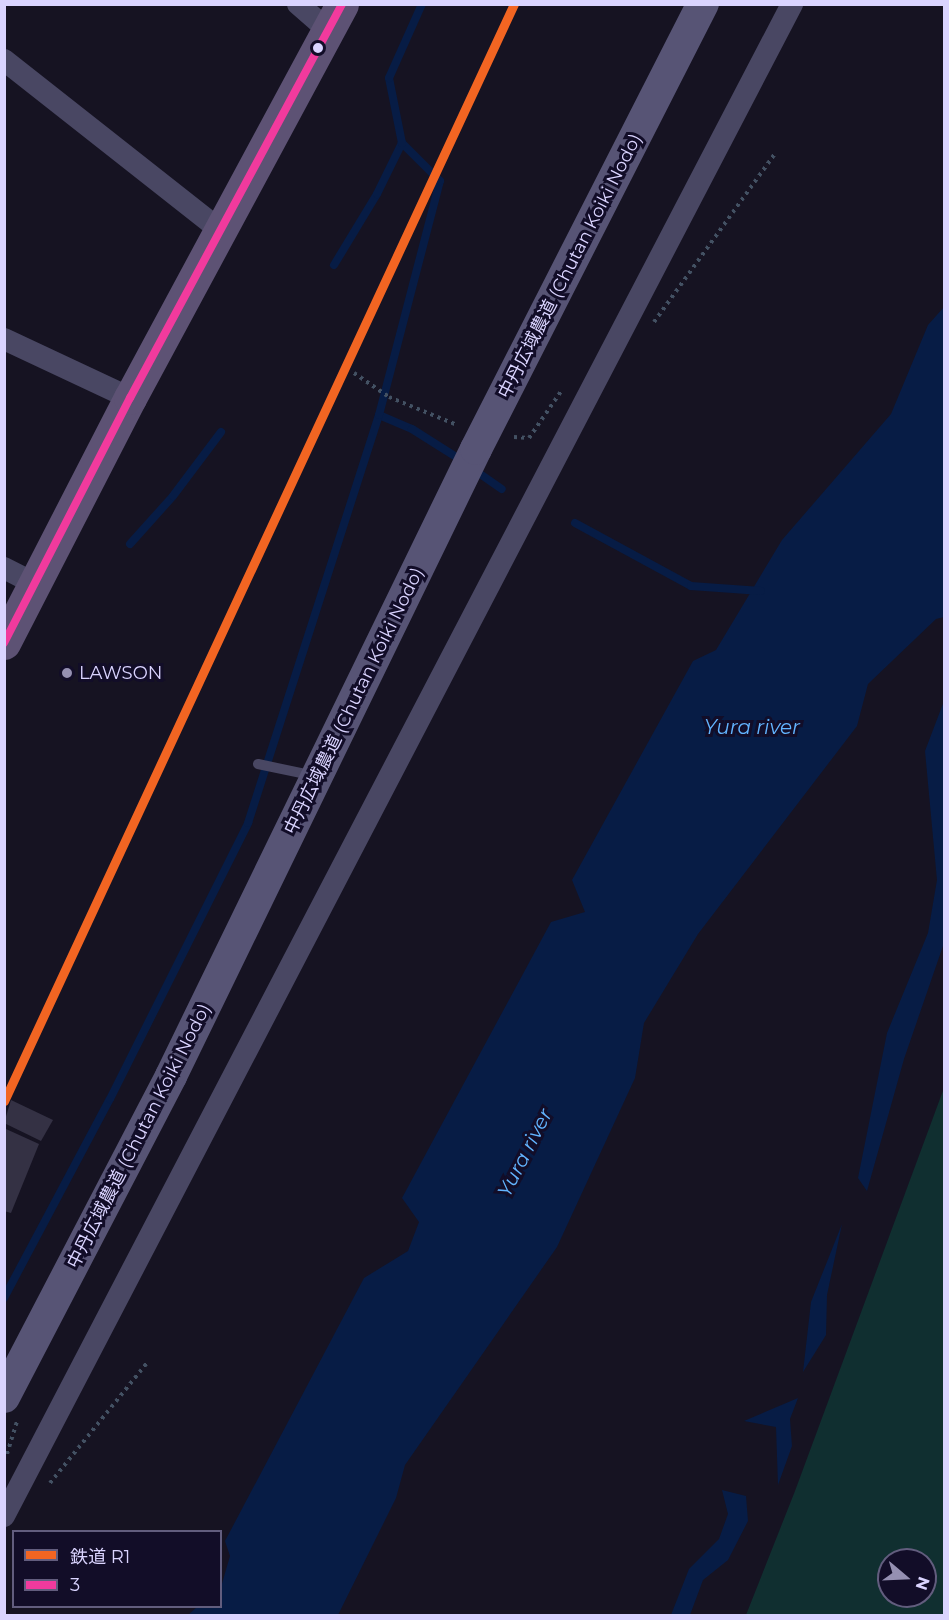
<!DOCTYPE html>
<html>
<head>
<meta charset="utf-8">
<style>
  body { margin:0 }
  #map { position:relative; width:949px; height:1620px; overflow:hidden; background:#161322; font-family:Montserrat,"Noto Sans JP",sans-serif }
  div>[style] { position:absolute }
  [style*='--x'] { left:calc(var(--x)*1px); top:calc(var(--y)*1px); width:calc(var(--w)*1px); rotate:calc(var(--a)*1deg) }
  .green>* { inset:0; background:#102f30 }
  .water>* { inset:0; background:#071c45 }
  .stream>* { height:8px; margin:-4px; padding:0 4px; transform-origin:4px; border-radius:4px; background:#071c45 }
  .building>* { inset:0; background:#343144 }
  .path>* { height:4px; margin-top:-2px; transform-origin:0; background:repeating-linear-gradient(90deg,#435163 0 3px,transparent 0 7.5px) }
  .lane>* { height:10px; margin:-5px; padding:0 5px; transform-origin:5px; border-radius:5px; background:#494763 }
  .street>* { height:22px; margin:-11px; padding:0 11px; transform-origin:11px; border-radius:11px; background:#494763 }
  .secondary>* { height:32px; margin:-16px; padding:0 16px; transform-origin:16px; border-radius:16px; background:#575475 }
  .primary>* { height:33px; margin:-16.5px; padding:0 16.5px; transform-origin:16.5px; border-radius:16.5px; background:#5d5274 }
  .bus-1>* { height:8px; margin:-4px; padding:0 4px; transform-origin:4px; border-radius:4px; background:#f13a9d }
  .rail-1>* { height:9px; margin:-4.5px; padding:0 4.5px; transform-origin:4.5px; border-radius:4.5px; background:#f26522 }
  .dots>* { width:16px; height:16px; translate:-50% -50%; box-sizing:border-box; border:3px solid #120d28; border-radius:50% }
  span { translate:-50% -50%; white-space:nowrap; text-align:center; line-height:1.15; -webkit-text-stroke:6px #120d28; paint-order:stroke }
  .street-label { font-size:18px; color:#dad4ff }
  .poi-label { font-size:18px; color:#dad4ff }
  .left { translate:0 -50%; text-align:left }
  .water-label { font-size:20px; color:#62b4ff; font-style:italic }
  .frame { position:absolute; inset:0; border:6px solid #dad4ff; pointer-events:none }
  .legend { position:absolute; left:12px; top:1530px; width:210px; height:78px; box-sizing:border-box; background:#120d28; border:2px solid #625d7e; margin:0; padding:8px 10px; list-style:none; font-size:18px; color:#dad4ff }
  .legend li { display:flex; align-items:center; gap:12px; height:30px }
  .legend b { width:30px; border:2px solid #625d7e }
  .north { position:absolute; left:877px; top:1548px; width:60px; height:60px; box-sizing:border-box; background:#120d28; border:2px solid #625d7e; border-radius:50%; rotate:109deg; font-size:16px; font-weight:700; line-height:24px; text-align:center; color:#dad4ff }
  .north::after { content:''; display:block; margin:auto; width:21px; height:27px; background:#9590b2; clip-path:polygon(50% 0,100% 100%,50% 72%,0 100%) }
</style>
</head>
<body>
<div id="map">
  <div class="green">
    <i style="clip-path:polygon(evenodd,944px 1088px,944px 1615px,746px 1615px,795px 1491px,944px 1088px,889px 1560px,925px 1560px,925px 1596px,889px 1596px,889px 1560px)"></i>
  </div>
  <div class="water">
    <i style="clip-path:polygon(944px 307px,944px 617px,936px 619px,868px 684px,857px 726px,698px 934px,644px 1023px,635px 1078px,557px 1247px,405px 1465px,396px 1498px,338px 1615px,188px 1615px,197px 1607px,220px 1606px,221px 1587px,230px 1556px,225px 1541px,364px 1278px,408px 1251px,419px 1222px,402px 1198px,551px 922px,585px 912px,572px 880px,693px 661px,716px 650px,782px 540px,891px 414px,928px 325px)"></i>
    <i style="clip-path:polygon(944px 701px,944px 943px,904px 1059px,867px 1191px,858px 1178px,887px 1033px,928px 933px,937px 880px,925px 751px)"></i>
    <i style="clip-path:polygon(842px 1224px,827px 1295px,826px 1335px,803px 1372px,811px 1302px)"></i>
    <i style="clip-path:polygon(798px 1398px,790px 1419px,792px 1446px,778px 1485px,776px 1427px,744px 1421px)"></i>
    <i style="clip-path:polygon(722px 1490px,746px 1496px,748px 1521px,728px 1560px,703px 1580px,690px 1615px,671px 1615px,689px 1569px,719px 1539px,728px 1514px)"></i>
  </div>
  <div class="stream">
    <i style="--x:334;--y:265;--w:83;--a:-58.8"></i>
    <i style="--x:377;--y:194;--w:57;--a:-63.9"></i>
    <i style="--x:379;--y:415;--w:36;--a:23"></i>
    <i style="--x:412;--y:429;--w:62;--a:32.4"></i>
    <i style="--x:473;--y:469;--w:35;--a:35"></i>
    <i style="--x:575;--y:523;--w:132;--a:28.5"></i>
    <i style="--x:691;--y:586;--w:70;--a:4.1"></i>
    <i style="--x:130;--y:544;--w:64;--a:-48.1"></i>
    <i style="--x:173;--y:496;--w:80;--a:-53.1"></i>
    <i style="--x:4;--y:1298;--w:225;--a:-62"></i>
    <i style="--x:110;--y:1099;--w:309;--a:-63.4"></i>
    <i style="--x:248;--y:823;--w:429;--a:-72.2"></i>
    <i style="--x:379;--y:415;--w:242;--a:-75.4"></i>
    <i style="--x:440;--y:181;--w:54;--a:-135"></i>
    <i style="--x:402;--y:143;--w:66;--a:-101.3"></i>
    <i style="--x:389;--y:78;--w:81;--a:-66"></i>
  </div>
  <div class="building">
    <i style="clip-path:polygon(11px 1100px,53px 1120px,41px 1141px,4px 1123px)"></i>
    <i style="clip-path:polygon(6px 1129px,39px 1144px,11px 1213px,4px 1211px)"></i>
  </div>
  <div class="path">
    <i style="--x:654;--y:322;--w:209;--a:-54.3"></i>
    <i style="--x:354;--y:373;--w:42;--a:34.4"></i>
    <i style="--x:389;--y:397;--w:74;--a:22.4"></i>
    <i style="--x:514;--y:437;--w:15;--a:4"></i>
    <i style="--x:529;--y:438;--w:58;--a:-55.5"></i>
    <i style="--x:7;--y:1454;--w:34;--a:-73"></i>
    <i style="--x:50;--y:1483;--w:154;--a:-51.1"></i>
  </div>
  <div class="lane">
    <i style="--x:258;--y:764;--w:58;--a:11.9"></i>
  </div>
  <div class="street">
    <i style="--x:298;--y:4;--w:41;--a:41.1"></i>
    <i style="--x:4;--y:60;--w:275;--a:38.2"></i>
    <i style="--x:4;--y:339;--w:139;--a:25.1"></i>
    <i style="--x:4;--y:568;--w:36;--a:27"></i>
    <i style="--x:4;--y:1516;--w:1705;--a:-62.47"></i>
  </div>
  <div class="secondary">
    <i style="--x:4;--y:1397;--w:362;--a:-62.5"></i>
    <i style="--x:171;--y:1076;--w:697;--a:-64.06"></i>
    <i style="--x:476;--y:449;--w:500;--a:-63"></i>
  </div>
  <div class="primary">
    <i style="--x:4;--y:643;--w:276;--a:-62.8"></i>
    <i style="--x:130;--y:398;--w:447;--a:-61.7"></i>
  </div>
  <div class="bus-1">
    <i style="--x:4;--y:643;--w:276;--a:-62.8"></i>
    <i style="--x:130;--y:398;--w:447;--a:-61.7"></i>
  </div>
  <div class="rail-1">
    <i style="--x:4;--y:1101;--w:1210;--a:-65.07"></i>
  </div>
  <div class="dots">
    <i style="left:318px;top:48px;background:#dad4ff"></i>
    <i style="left:67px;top:673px;background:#9590b2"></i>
  </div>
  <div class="street-label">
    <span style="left:570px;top:266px;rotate:-63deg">中丹広域農道 (Chutan Koiki Nodo)</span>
    <span style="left:354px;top:701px;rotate:-64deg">中丹広域農道 (Chutan Koiki Nodo)</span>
    <span style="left:139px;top:1136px;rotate:-63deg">中丹広域農道 (Chutan Koiki Nodo)</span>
  </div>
  <div class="poi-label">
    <span class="left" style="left:79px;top:673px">LAWSON</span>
  </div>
  <div class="water-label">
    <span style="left:752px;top:727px">Yura river</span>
    <span style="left:525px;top:1153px;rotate:-63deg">Yura river</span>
  </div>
  <div class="frame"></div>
  <ul class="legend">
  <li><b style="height:8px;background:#f26522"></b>鉄道 R1</li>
  <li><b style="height:8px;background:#f13a9d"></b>3</li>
  </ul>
  <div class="north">N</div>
</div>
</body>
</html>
